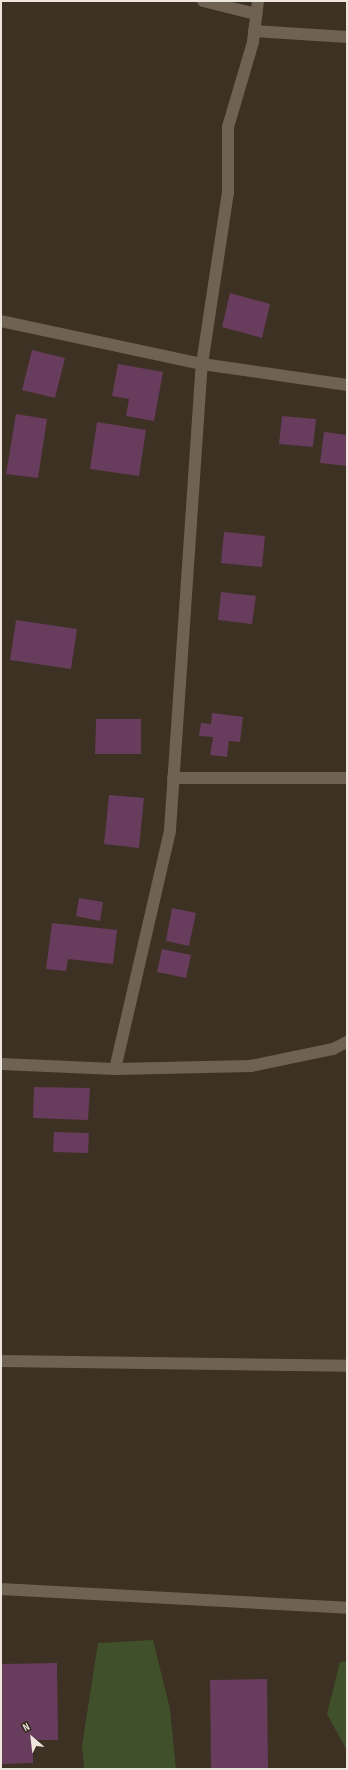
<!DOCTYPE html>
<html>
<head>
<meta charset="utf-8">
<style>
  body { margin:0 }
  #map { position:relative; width:348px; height:1770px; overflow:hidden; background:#3d3123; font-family:"Sofia Sans Condensed",sans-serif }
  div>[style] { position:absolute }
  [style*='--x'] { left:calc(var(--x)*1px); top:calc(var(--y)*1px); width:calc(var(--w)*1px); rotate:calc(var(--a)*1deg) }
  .green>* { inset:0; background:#3f502b }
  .building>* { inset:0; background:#683c5d }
  .minor>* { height:12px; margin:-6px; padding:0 6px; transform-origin:6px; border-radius:6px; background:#6f6253 }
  span { translate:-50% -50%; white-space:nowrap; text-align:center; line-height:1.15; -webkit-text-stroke:4px #33271a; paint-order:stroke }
  .frame { position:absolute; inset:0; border:2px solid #eee6dd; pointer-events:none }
  .north { position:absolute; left:12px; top:1718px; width:40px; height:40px; -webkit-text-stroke:3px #33271a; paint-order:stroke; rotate:332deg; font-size:11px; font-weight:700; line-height:16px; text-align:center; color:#eee6dd }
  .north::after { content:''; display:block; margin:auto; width:14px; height:18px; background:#eee6dd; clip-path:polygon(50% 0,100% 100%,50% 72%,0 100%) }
</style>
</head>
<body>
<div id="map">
  <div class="green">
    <i style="clip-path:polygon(153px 1640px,170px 1709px,176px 1769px,84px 1769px,82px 1746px,98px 1643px)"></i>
    <i style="clip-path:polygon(347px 1661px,347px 1751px,327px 1714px,340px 1662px)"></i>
  </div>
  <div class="building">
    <i style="clip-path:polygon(230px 293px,270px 304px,262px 338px,222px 327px)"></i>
    <i style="clip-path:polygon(32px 350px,65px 358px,55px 398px,22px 390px)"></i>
    <i style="clip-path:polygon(118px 364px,163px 372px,154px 421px,126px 416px,129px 399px,112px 396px)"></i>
    <i style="clip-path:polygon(16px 414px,47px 419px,38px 478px,6px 474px)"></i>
    <i style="clip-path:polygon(282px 416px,316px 419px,313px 447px,279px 444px)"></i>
    <i style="clip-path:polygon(97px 422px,146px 430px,139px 476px,90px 469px)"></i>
    <i style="clip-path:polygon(324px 432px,347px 435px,347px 466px,320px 463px)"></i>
    <i style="clip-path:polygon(224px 532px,265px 536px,262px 567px,221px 563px)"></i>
    <i style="clip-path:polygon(221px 592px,256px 596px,252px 624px,218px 620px)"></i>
    <i style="clip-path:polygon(16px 620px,77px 629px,71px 669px,10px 660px)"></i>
    <i style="clip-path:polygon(212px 713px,243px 717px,240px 742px,229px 741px,227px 757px,210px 755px,213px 737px,199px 736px,201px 723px,211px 724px)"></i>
    <i style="clip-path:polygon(96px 719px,141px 719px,141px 754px,95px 754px)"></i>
    <i style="clip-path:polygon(109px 795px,144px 798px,139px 848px,104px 844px)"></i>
    <i style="clip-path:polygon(79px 898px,103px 902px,100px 921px,76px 916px)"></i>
    <i style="clip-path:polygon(172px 908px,196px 913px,189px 946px,166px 941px)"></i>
    <i style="clip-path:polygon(52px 923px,117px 930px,113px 964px,68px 959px,66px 971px,46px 969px)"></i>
    <i style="clip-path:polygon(162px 949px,191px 955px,186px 978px,157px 972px)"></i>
    <i style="clip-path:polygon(34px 1087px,90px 1088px,88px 1120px,33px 1118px)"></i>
    <i style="clip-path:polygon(54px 1132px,89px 1133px,88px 1153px,53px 1152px)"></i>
    <i style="clip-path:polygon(57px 1663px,58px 1740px,33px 1740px,33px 1763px,1px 1764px,1px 1664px)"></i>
    <i style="clip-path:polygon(267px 1679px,268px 1769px,211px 1769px,210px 1680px)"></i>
  </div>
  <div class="minor">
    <i style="--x:203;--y:1;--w:55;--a:13.8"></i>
    <i style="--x:254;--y:31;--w:93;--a:3.7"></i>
    <i style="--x:1;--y:321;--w:206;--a:12.1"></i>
    <i style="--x:202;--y:364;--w:147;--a:8.2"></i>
    <i style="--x:173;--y:778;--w:174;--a:0"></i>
    <i style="--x:1;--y:1064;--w:114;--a:2.5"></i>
    <i style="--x:115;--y:1069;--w:136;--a:-1.3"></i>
    <i style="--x:251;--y:1066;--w:84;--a:-11.7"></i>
    <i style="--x:333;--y:1049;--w:16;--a:-27"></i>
    <i style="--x:115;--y:1069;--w:245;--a:-77"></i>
    <i style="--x:170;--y:830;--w:467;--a:-86.1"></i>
    <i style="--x:202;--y:364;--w:173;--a:-81.4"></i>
    <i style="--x:228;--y:193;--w:66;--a:-90"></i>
    <i style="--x:228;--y:127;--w:89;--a:-73.6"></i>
    <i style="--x:253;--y:42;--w:41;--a:-83"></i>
    <i style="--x:1;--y:1361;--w:346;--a:0.8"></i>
    <i style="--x:1;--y:1589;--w:347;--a:3.1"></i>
  </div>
  <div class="frame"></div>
  <div class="north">N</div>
</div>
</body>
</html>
